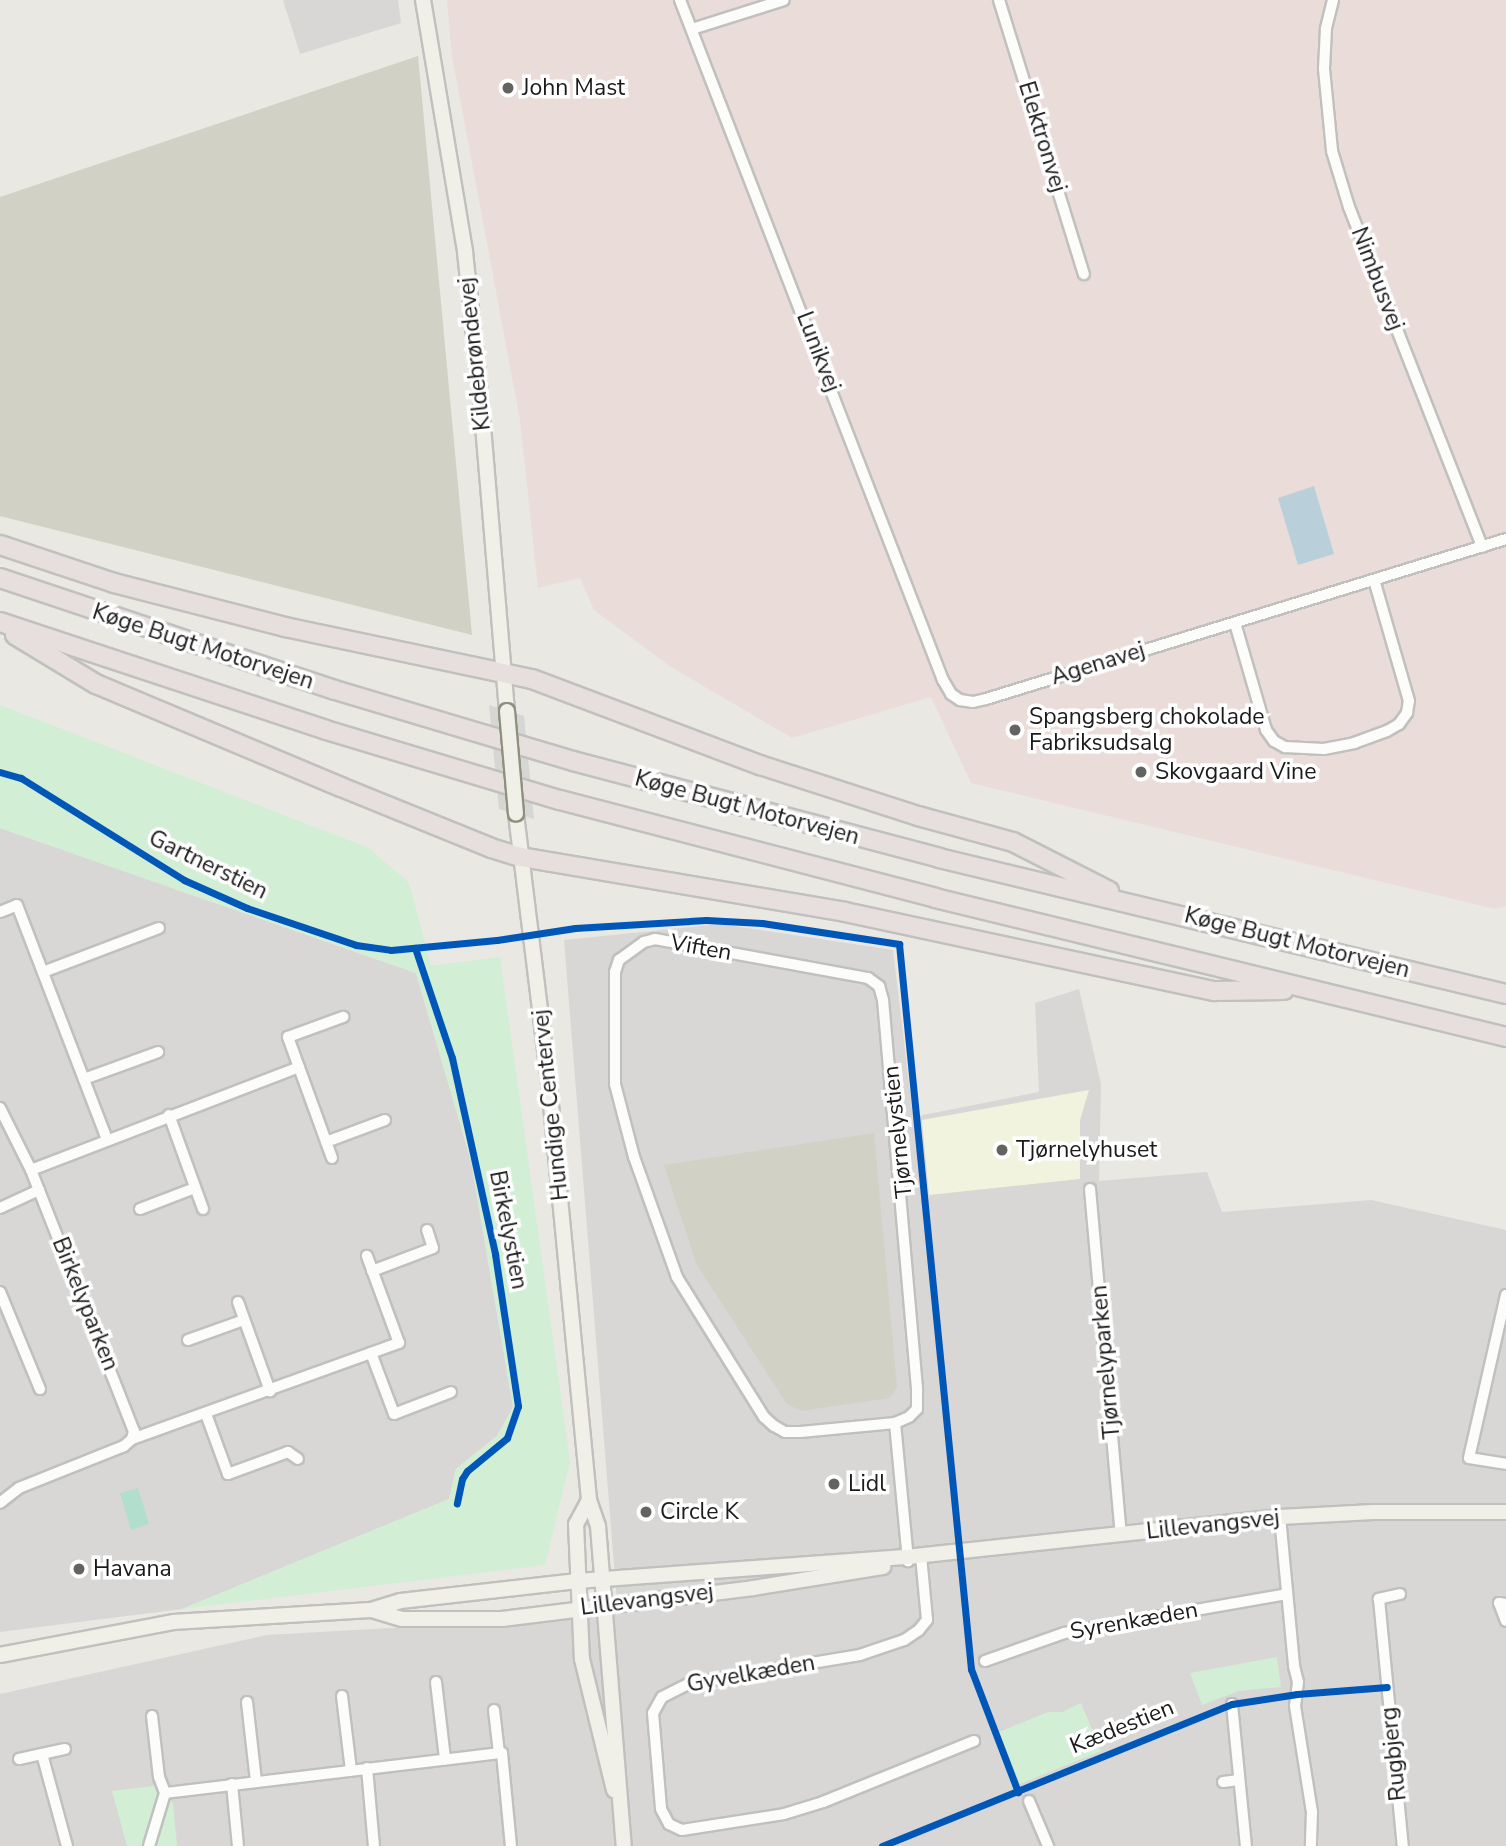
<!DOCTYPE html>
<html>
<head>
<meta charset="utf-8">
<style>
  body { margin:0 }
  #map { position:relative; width:1506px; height:1846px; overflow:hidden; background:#e9e8e3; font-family:"Nunito Sans",sans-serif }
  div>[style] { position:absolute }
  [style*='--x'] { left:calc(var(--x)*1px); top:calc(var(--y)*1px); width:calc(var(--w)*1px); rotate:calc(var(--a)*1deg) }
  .residential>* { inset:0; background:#d8d7d5 }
  .commercial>* { inset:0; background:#eaddd9 }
  .education>* { inset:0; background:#f1f3de }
  .construction>* { inset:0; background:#d1d1c5 }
  .park>* { inset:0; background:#d2eed5 }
  .pitch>* { inset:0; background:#b2dece }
  .water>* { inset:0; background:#b9d0da }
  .pier>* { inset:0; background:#d6d6d4 }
  .roads { filter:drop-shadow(2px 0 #c0c0be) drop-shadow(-2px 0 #c0c0be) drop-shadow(0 2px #c0c0be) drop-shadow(0 -2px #c0c0be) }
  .street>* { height:10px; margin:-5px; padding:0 5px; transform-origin:5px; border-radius:5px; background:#fcfcfb }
  .secondary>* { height:14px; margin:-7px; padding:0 7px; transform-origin:7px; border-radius:7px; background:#f0f0e9 }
  .highway>* { height:18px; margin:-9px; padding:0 9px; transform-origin:9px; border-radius:9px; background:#e7dede }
  .bridges { filter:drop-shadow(2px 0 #8e917e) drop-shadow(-2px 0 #8e917e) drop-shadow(0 2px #8e917e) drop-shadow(0 -2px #8e917e) }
  .secondary-bridge>* { height:14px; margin:-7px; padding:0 7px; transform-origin:7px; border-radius:7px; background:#f0f0e9 }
  .cycleway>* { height:7px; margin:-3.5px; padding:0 3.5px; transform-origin:3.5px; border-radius:3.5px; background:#0057b8 }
  .dots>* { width:19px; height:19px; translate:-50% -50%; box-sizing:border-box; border:4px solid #fff; border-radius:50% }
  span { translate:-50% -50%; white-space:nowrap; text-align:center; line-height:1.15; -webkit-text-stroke:7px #fff; paint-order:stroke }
  .poi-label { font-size:23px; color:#1b1b1b }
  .left { translate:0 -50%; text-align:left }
  .street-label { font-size:23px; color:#1b1b1b }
</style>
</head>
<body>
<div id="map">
  <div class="residential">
    <i style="clip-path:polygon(283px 0,398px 0,401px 23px,300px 54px)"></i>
    <i style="clip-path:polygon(0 828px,416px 973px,471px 1161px,513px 1407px,497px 1436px,456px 1469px,449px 1499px,182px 1609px,0 1632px)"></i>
    <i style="clip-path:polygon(720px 924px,893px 950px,913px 1117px,1039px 1092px,1035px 1003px,1079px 989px,1101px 1084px,1099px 1181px,1207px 1172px,1222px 1212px,1371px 1200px,1506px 1230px,1506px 1846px,0 1846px,0 1694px,267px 1635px,618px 1615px,564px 940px)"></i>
  </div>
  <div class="commercial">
    <i style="clip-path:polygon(447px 0,1506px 0,1506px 906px,1495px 909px,971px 783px,931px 697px,792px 738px,671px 667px,594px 610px,580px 578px,538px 588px,520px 420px,452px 56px)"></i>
  </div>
  <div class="education">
    <i style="clip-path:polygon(1089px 1090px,1080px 1120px,1080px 1179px,929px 1195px,922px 1120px)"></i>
  </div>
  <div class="construction">
    <i style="clip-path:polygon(418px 56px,472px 635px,0 516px,0 197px)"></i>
    <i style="clip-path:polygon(874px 1133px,897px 1387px,890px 1398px,801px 1411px,787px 1404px,697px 1265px,664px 1165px)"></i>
  </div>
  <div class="park">
    <i style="clip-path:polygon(0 705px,369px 848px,409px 883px,431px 966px,500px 957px,570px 1462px,545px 1565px,182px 1609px,449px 1499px,456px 1469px,497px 1436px,513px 1407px,471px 1161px,416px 973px,0 828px)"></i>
    <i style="clip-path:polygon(1277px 1657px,1281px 1687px,1239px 1691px,1202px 1705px,1190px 1673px)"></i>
    <i style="clip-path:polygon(1081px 1703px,1101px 1751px,1020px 1784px,999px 1732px,1048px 1712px,1062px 1712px)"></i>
    <i style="clip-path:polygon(154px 1786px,173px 1803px,177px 1846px,127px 1846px,112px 1791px)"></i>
  </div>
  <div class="pitch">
    <i style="clip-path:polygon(138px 1488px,149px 1524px,131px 1530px,120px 1493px)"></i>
  </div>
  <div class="water">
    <i style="clip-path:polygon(1314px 486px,1334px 554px,1298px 565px,1278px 498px)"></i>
  </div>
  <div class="pier">
    <i style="clip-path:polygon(489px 705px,524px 716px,534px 819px,499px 809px)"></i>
  </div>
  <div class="roads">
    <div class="street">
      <i style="--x:680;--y:0;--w:729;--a:68.86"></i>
      <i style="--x:943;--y:680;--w:16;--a:60"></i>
      <i style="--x:951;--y:694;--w:11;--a:34"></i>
      <i style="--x:960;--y:700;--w:13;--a:9"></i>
      <i style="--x:973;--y:702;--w:13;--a:-13"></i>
      <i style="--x:986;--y:699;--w:544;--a:-17.1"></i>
      <i style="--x:999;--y:0;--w:287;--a:72.8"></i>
      <i style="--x:1333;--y:0;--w:30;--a:104"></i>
      <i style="--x:1326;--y:29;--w:40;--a:92.9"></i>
      <i style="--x:1324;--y:69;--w:82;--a:84.4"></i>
      <i style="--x:1332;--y:151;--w:59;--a:73.1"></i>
      <i style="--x:1349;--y:207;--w:365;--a:68.6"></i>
      <i style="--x:692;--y:29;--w:96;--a:-17.5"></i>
      <i style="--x:1235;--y:623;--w:111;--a:73.8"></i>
      <i style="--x:1266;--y:730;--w:14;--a:54"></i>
      <i style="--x:1274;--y:741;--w:13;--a:29"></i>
      <i style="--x:1285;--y:747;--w:39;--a:3"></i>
      <i style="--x:1324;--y:749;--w:31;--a:-11"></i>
      <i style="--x:1354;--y:743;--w:35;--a:-20"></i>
      <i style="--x:1387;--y:731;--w:14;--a:-30"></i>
      <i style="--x:1399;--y:724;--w:14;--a:-54"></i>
      <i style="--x:1407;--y:713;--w:12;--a:-81"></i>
      <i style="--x:1409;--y:701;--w:126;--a:-106.1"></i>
      <i style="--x:0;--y:912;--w:18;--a:-22"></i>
      <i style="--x:17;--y:905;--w:251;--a:69"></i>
      <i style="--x:655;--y:939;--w:217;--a:10.4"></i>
      <i style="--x:868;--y:978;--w:14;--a:36"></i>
      <i style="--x:879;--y:986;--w:15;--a:74"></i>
      <i style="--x:883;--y:1000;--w:393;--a:85"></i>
      <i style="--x:917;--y:1392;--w:17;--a:90"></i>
      <i style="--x:917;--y:1409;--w:11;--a:135"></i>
      <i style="--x:909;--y:1417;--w:15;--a:157"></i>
      <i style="--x:895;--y:1423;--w:95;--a:174.6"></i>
      <i style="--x:800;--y:1432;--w:15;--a:180"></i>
      <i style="--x:785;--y:1432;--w:13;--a:-151"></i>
      <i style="--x:774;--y:1426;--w:13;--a:-138"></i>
      <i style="--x:764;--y:1417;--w:165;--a:-121.9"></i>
      <i style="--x:677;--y:1277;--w:127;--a:-109.7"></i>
      <i style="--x:634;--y:1157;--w:75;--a:-104.6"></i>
      <i style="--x:615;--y:1084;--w:112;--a:-90"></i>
      <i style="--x:615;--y:972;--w:13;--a:-72"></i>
      <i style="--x:619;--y:960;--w:31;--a:-36"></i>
      <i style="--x:644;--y:942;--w:11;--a:-15"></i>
      <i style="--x:43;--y:972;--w:124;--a:-20.8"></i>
      <i style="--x:84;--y:1079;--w:79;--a:-20"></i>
      <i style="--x:0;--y:1108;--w:69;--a:63.4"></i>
      <i style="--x:31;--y:1170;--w:281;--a:68.5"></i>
      <i style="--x:134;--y:1431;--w:8;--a:104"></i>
      <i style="--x:132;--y:1439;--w:11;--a:139"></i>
      <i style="--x:124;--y:1446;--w:113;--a:158.2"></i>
      <i style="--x:19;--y:1488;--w:24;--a:142"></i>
      <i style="--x:169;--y:1115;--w:100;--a:70.1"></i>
      <i style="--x:326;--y:1142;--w:63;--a:-20.4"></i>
      <i style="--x:332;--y:1158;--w:129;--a:-110"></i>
      <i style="--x:288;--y:1037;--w:59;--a:-20"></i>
      <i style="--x:31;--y:1170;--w:287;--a:-21"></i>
      <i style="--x:1090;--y:1189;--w:346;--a:84.9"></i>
      <i style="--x:0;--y:1208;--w:43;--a:-24.8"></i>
      <i style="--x:140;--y:1209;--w:59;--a:-20.9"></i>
      <i style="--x:372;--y:1271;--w:65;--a:-20.7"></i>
      <i style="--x:433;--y:1248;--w:19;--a:-108"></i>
      <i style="--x:0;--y:1292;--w:105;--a:67.6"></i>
      <i style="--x:1506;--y:1295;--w:167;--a:102.8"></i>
      <i style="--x:1469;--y:1458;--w:37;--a:9"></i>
      <i style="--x:238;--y:1302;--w:95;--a:70.2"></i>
      <i style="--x:188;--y:1340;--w:59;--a:-19.7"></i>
      <i style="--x:371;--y:1353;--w:65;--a:69.3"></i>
      <i style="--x:394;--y:1414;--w:61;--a:-21.1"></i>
      <i style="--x:206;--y:1414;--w:64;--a:69.9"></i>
      <i style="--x:228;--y:1474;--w:64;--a:-20.1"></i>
      <i style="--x:288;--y:1452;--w:12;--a:35"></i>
      <i style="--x:895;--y:1423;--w:139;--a:84.6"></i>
      <i style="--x:132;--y:1439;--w:284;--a:-19.8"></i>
      <i style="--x:399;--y:1343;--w:93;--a:-110.2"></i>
      <i style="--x:1280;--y:1517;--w:150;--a:84.6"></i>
      <i style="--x:1294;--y:1666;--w:16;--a:76"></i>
      <i style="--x:1298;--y:1682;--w:24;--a:97"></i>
      <i style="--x:1295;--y:1706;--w:107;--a:80.9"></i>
      <i style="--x:1312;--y:1812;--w:34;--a:92"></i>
      <i style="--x:921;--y:1556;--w:64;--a:84.6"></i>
      <i style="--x:927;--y:1620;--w:13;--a:129"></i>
      <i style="--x:919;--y:1630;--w:18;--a:146"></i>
      <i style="--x:904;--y:1640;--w:46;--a:161.2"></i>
      <i style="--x:860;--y:1655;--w:172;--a:170.6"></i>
      <i style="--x:690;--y:1683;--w:31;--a:153"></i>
      <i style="--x:662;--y:1697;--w:18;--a:119"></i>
      <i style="--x:653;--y:1713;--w:96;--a:85.2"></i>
      <i style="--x:661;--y:1809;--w:17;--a:62"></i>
      <i style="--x:669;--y:1824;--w:14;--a:25"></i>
      <i style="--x:682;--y:1830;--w:103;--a:-8.9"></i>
      <i style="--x:784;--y:1814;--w:41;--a:-17.1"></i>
      <i style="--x:823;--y:1802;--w:163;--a:-22"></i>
      <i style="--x:1400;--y:1594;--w:22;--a:167"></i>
      <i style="--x:1379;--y:1599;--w:248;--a:84.5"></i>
      <i style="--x:1506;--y:1604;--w:7;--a:-172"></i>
      <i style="--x:1499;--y:1603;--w:19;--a:69"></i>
      <i style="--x:985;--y:1661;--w:84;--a:-19.5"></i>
      <i style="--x:1064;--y:1633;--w:226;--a:-9.9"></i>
      <i style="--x:436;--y:1682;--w:78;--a:83.3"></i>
      <i style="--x:342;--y:1696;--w:75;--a:83.1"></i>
      <i style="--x:247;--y:1702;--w:80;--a:83.5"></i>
      <i style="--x:1232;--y:1704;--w:143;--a:84.4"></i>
      <i style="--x:494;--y:1710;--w:43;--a:83.4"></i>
      <i style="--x:152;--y:1716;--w:61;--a:83.5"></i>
      <i style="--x:159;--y:1777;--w:17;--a:69"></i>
      <i style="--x:42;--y:1754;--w:95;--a:74.8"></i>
      <i style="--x:19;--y:1759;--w:47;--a:-12.3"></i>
      <i style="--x:367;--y:1768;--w:78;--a:84.9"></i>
      <i style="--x:1223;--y:1782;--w:16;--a:-7"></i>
      <i style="--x:232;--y:1784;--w:62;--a:84.5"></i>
      <i style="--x:1029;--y:1801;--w:49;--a:67.1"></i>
      <i style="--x:149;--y:1846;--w:55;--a:-73.2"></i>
      <i style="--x:165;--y:1793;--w:339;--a:-6.8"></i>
      <i style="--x:502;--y:1753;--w:93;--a:84.5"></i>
    </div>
    <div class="secondary">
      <i style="--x:423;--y:0;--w:255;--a:80.5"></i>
      <i style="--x:465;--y:252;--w:151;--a:83.9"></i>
      <i style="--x:481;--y:402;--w:310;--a:85.2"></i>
      <i style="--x:516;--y:814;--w:272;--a:83"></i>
      <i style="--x:549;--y:1084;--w:418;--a:84.5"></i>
      <i style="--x:589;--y:1500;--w:28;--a:71"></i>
      <i style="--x:598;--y:1526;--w:321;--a:85.4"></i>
      <i style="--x:589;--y:1500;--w:27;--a:118"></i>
      <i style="--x:576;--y:1524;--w:135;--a:87.5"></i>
      <i style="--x:582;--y:1659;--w:135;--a:76.3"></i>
      <i style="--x:372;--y:1610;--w:31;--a:17"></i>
      <i style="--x:402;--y:1619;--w:100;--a:0"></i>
      <i style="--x:502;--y:1619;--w:253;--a:-7"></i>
      <i style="--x:753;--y:1588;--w:132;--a:-9.2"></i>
      <i style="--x:0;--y:1655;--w:176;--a:-10.8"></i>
      <i style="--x:173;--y:1622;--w:198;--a:-3.5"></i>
      <i style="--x:371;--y:1610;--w:31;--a:-17"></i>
      <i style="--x:401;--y:1601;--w:177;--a:-6.5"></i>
      <i style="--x:577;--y:1581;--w:339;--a:-4.2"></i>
      <i style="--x:915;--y:1556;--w:367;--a:-6.1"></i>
      <i style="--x:1280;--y:1517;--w:93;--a:-3.1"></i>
      <i style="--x:1373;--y:1512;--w:133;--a:0"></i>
    </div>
    <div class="highway">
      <i style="--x:0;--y:545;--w:120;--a:18.4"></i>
      <i style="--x:114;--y:583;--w:177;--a:14.4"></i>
      <i style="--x:285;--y:627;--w:252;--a:11.9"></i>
      <i style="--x:532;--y:679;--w:244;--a:20.7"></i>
      <i style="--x:760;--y:765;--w:166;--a:17.9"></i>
      <i style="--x:918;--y:816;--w:98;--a:15.3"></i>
      <i style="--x:1013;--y:842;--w:108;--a:27"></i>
      <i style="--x:0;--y:578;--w:353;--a:18.5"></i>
      <i style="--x:335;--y:690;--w:248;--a:16.6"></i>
      <i style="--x:573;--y:761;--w:379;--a:14.8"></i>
      <i style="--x:939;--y:858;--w:583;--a:13.49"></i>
      <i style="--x:0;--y:622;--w:343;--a:18.3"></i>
      <i style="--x:326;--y:730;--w:244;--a:16.7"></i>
      <i style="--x:560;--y:800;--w:388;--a:14.6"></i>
      <i style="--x:935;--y:898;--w:588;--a:13.68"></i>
      <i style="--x:15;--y:635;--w:95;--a:31.2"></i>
      <i style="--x:96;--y:684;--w:266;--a:22.8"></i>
      <i style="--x:341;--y:787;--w:162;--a:22.1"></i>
      <i style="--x:491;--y:848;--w:31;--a:17"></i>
      <i style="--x:521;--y:857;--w:329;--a:9.6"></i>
      <i style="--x:845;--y:912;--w:378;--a:12.1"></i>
      <i style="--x:1215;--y:991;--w:69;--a:-0.8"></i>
    </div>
  </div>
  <div class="bridges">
    <div class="secondary-bridge">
      <i style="--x:507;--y:711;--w:103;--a:85"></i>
    </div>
  </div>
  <div class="cycleway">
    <i style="--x:0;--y:772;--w:22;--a:16"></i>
    <i style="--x:21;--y:778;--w:192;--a:32"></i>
    <i style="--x:184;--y:880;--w:69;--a:24"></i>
    <i style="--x:247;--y:908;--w:115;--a:18.7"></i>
    <i style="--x:356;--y:945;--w:35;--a:8"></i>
    <i style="--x:391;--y:950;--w:106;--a:-5.4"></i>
    <i style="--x:497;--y:940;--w:79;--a:-8.7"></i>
    <i style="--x:575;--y:928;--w:131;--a:-3.5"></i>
    <i style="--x:706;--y:920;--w:56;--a:3.1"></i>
    <i style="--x:762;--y:923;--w:139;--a:8.7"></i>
    <i style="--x:899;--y:944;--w:729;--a:84.33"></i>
    <i style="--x:971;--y:1669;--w:132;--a:69.1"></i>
    <i style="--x:415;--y:948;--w:116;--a:71.4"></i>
    <i style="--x:452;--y:1058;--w:201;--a:77.6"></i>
    <i style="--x:495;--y:1254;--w:154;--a:81.4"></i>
    <i style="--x:518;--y:1406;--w:34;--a:109"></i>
    <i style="--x:507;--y:1438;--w:52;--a:140.5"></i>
    <i style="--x:467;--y:1471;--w:9;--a:122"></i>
    <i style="--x:462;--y:1479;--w:25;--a:102"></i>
    <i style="--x:882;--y:1846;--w:378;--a:-22.1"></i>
    <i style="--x:1232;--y:1704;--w:66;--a:-8.7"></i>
    <i style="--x:1297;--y:1694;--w:90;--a:-4.4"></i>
  </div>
  <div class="dots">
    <i style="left:508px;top:88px;background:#636361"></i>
    <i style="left:1015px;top:730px;background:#636361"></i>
    <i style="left:1141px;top:772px;background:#636361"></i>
    <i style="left:1002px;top:1150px;background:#636361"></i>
    <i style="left:834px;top:1484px;background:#636361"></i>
    <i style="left:646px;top:1512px;background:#636361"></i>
    <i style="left:79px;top:1569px;background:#636361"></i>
  </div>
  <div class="poi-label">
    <span class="left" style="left:522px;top:88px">John Mast</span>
    <span class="left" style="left:1029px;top:730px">Spangsberg chokolade<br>Fabriksudsalg</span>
    <span class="left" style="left:1155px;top:772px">Skovgaard Vine</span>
    <span class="left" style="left:1016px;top:1150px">Tjørnelyhuset</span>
    <span class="left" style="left:848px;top:1484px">Lidl</span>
    <span class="left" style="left:660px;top:1512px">Circle K</span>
    <span class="left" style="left:93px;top:1569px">Havana</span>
  </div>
  <div class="street-label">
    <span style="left:1042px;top:137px;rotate:73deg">Elektronvej</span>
    <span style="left:1377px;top:279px;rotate:69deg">Nimbusvej</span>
    <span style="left:818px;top:352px;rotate:69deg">Lunikvej</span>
    <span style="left:475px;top:354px;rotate:-96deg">Kildebrøndevej</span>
    <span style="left:203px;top:647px;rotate:18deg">Køge Bugt Motorvejen</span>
    <span style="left:1098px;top:664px;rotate:-17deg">Agenavej</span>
    <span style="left:747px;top:808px;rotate:15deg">Køge Bugt Motorvejen</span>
    <span style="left:208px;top:865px;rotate:26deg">Gartnerstien</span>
    <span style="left:1297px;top:943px;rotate:14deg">Køge Bugt Motorvejen</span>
    <span style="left:701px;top:948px;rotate:10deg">Viften</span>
    <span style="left:551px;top:1105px;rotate:-96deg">Hundige Centervej</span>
    <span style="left:898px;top:1132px;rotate:-96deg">Tjørnelystien</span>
    <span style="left:508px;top:1230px;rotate:79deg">Birkelystien</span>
    <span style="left:85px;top:1304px;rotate:68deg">Birkelyparken</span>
    <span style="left:1106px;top:1362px;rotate:-95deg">Tjørnelyparken</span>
    <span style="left:1213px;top:1525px;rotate:-6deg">Lillevangsvej</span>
    <span style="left:647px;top:1600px;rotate:-7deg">Lillevangsvej</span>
    <span style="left:1134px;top:1621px;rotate:-10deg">Syrenkæden</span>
    <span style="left:751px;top:1674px;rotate:-10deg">Gyvelkæden</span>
    <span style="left:1122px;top:1727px;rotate:-22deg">Kædestien</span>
    <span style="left:1394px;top:1754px;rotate:-96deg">Rugbjerg</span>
  </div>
</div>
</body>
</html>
